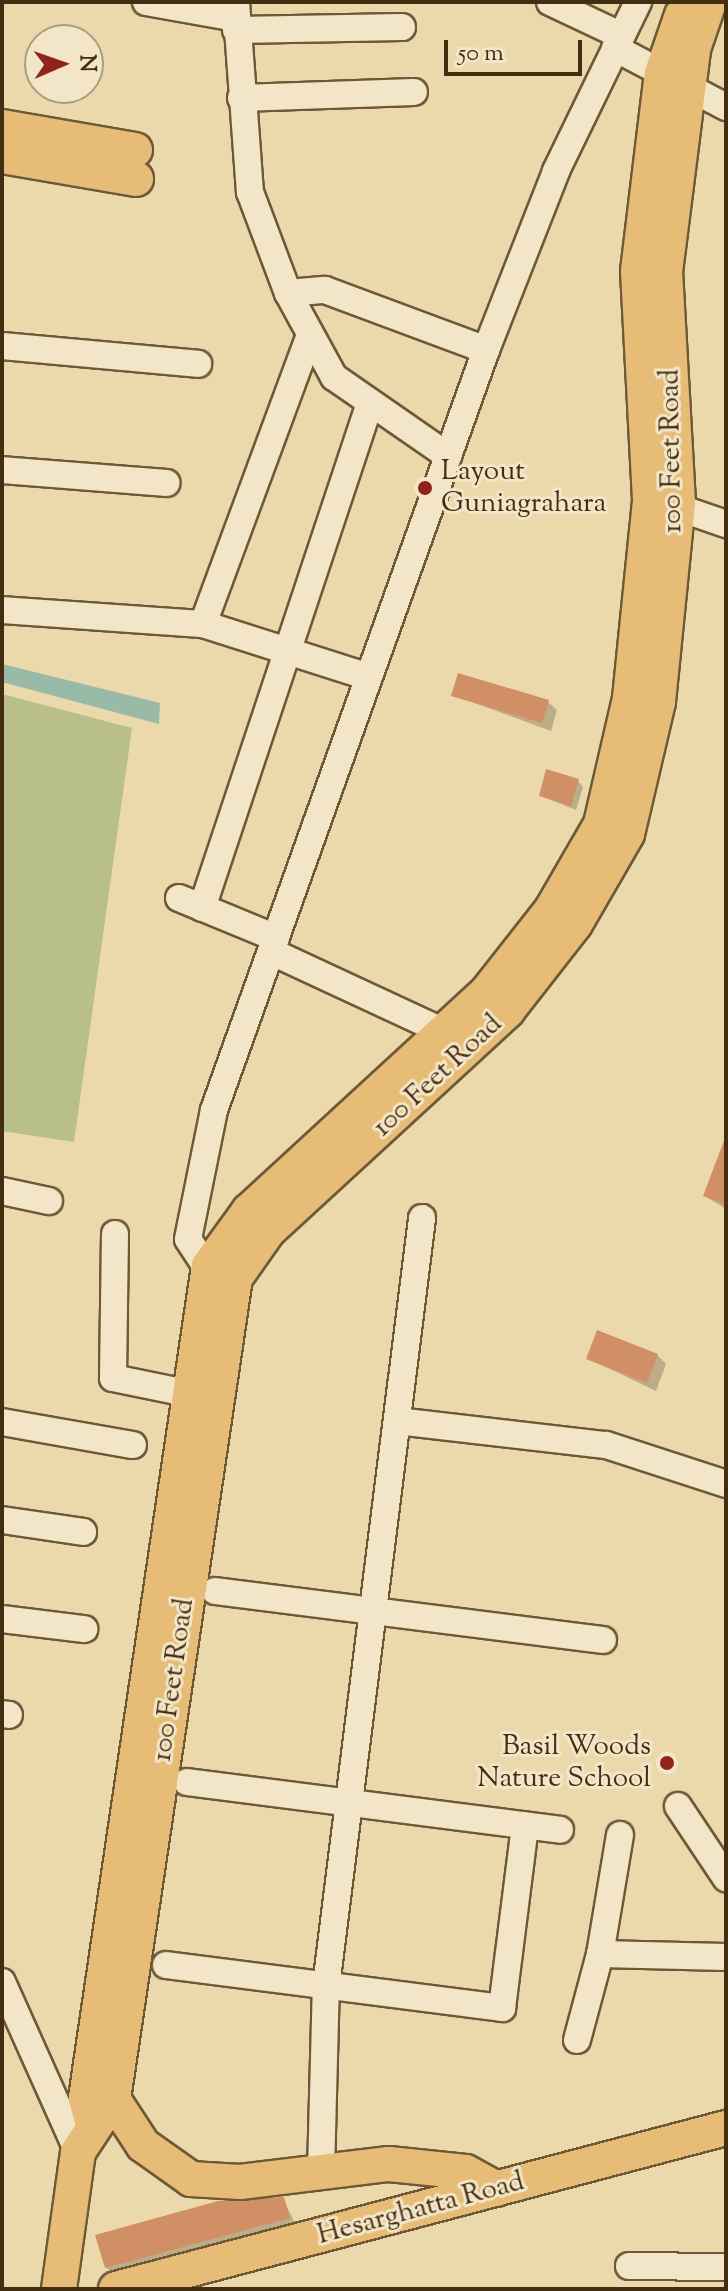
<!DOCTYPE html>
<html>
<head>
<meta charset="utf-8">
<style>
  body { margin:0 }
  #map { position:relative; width:728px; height:2291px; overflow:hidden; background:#ecd9ab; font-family:"Sorts Mill Goudy",serif }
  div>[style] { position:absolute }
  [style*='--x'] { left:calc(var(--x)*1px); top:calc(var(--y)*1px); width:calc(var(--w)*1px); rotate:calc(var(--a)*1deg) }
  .green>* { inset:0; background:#b9bf88 }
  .water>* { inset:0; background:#99baa7 }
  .shadow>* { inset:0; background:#0003 }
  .building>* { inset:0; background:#d18f66 }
  .roads { filter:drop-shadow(2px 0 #6d5938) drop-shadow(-2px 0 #6d5938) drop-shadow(0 2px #6d5938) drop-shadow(0 -2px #6d5938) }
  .minor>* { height:26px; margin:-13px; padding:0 13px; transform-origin:13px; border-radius:13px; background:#f3e6c8 }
  .major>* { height:34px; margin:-17px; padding:0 17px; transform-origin:17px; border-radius:17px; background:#e6bc76 }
  .dots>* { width:22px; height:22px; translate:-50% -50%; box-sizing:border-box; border:4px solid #f3e6c8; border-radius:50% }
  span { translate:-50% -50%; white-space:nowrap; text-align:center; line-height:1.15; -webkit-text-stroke:6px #f3e6c8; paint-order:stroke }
  .street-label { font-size:28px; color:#432e12 }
  .poi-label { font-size:28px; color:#432e12 }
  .left { translate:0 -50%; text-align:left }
  .right { translate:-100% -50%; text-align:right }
  .frame { position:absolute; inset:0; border:4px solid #432e12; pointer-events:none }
  .north { position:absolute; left:24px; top:24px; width:80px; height:80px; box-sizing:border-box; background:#f3e6c8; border:2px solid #ad9c7f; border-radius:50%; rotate:88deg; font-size:22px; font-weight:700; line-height:32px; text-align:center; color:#432e12 }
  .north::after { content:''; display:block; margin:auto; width:28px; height:36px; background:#8f2418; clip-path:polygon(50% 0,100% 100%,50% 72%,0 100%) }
  .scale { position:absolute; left:444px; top:40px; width:138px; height:36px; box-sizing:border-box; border:4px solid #432e12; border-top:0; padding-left:10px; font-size:24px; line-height:28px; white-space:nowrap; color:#432e12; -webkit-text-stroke:6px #f3e6c8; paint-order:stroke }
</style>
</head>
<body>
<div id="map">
  <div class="green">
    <i style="clip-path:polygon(2px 694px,132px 728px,74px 1142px,2px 1131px)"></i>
  </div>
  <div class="water">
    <i style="clip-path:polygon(2px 664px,160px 703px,159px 724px,2px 682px)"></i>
  </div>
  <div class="shadow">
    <i style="clip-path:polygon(453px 695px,548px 702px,557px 710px,551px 731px)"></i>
    <i style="clip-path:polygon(578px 781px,583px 787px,576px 810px,541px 796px)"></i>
    <i style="clip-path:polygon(726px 1149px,726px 1209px,705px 1196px)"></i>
    <i style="clip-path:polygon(657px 1355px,666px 1364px,656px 1391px,589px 1359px)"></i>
    <i style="clip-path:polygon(283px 2199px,297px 2227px,115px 2276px,106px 2267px)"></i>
  </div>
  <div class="building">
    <i style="clip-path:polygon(458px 673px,549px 700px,542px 723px,451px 696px)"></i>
    <i style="clip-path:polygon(546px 769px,579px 779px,571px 806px,539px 796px)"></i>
    <i style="clip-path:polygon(725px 1138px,726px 1138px,726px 1205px,703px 1196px)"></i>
    <i style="clip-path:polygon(597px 1330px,658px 1354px,647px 1383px,586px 1359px)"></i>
    <i style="clip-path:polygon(284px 2197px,290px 2218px,105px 2268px,95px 2235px,218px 2201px)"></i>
  </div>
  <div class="roads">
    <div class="minor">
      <i style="--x:146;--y:2;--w:91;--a:10.1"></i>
      <i style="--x:236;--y:2;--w:191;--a:85.8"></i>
      <i style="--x:250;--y:192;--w:108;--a:69.4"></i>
      <i style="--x:288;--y:293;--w:96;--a:61.3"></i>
      <i style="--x:334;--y:377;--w:139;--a:34.7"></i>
      <i style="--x:550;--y:2;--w:75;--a:25.2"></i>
      <i style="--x:236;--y:30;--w:166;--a:-1"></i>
      <i style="--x:615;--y:48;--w:53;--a:28"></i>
      <i style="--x:688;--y:87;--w:43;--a:27.8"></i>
      <i style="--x:241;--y:98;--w:173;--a:-2"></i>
      <i style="--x:288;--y:293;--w:37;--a:-5"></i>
      <i style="--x:325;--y:290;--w:172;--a:20.4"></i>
      <i style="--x:2;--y:346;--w:197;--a:5.2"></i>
      <i style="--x:2;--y:470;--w:165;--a:4.5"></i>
      <i style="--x:662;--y:502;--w:68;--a:19"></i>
      <i style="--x:2;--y:610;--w:201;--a:4"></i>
      <i style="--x:203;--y:624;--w:174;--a:17.7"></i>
      <i style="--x:203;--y:624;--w:305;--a:-69.7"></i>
      <i style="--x:179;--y:898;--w:105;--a:22.4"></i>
      <i style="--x:202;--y:908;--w:532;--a:-71.6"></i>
      <i style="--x:272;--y:952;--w:190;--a:24.9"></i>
      <i style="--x:2;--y:1191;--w:48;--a:12"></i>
      <i style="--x:115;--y:1234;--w:144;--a:90.8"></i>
      <i style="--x:113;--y:1378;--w:76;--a:11.5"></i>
      <i style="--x:216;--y:1282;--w:51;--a:-123.1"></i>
      <i style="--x:188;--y:1239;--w:132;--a:-78.6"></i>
      <i style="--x:214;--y:1110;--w:807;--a:-70.31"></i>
      <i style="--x:486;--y:350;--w:192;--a:-68.6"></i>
      <i style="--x:556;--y:171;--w:188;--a:-64.1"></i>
      <i style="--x:397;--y:1421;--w:210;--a:6.6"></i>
      <i style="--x:606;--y:1445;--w:126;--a:18"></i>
      <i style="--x:2;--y:1422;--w:133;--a:10"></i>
      <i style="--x:2;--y:1520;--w:82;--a:8.4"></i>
      <i style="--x:215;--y:1591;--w:391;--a:7.2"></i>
      <i style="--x:2;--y:1619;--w:83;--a:7"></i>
      <i style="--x:2;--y:1714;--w:7;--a:8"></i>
      <i style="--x:187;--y:1782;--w:376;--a:7.3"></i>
      <i style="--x:678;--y:1806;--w:87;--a:56.3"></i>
      <i style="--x:620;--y:1835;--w:121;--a:99.5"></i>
      <i style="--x:600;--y:1954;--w:126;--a:1.4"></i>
      <i style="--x:166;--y:1965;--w:339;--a:7.3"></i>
      <i style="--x:502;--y:2008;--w:184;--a:-82.8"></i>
      <i style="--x:2;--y:1982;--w:186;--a:65.9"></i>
      <i style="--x:577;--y:2040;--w:89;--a:-75"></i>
      <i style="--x:321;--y:2172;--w:186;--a:-88.5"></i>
      <i style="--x:326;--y:1986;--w:774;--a:-82.87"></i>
      <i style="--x:629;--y:2266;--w:97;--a:0.6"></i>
    </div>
    <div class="major">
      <i style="--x:2;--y:127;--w:135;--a:9.8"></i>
      <i style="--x:2;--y:156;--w:136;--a:9.7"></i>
      <i style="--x:90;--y:2098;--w:23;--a:2"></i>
      <i style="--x:113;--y:2099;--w:55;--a:56.9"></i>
      <i style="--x:143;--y:2145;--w:59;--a:35.3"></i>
      <i style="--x:191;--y:2179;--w:49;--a:3.5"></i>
      <i style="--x:240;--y:2182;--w:150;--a:-6.9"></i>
      <i style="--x:389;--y:2164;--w:77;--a:5.9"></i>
      <i style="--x:466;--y:2172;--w:35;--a:29"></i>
      <i style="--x:92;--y:2121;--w:24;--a:-105"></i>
      <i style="--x:86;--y:2098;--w:841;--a:-81.59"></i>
      <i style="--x:209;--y:1266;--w:68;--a:-54"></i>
      <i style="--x:249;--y:1211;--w:323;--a:-42.6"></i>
      <i style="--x:487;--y:992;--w:105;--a:-51.9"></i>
      <i style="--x:552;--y:909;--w:98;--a:-60"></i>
      <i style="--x:601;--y:824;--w:129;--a:-77"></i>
      <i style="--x:630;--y:698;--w:199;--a:-84.2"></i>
      <i style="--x:650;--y:500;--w:229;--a:-93"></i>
      <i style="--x:638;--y:271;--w:199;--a:-83.1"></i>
      <i style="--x:662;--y:73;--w:61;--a:-71"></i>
      <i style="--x:59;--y:2289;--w:138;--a:-82.1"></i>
      <i style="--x:78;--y:2152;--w:64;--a:-56.6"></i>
      <i style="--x:113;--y:2099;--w:830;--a:-81.55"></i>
      <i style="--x:235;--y:1278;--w:57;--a:-54.9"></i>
      <i style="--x:268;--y:1231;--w:325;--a:-42.6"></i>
      <i style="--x:507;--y:1011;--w:110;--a:-52"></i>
      <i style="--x:575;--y:924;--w:104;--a:-60"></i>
      <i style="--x:627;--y:834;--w:136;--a:-76.8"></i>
      <i style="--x:658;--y:702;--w:200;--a:-84.3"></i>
      <i style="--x:678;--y:503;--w:231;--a:-93.2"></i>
      <i style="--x:665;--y:272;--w:225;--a:-82.8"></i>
      <i style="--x:693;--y:49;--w:50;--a:-71.2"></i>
      <i style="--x:116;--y:2289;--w:631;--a:-14.79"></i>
    </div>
  </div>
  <div class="dots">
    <i style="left:425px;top:488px;background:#8f2418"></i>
    <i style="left:667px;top:1763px;background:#8f2418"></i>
  </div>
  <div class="street-label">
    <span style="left:672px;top:451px;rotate:-91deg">100 Feet Road</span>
    <span style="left:438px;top:1076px;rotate:-43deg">100 Feet Road</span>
    <span style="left:174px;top:1680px;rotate:-82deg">100 Feet Road</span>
    <span style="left:421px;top:2209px;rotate:-15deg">Hesarghatta Road</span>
  </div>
  <div class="poi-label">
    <span class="left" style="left:441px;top:488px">Layout<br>Guniagrahara</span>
    <span class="right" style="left:651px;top:1763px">Basil Woods<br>Nature School</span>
  </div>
  <div class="frame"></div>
  <div class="north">N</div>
  <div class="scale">50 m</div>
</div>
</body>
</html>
